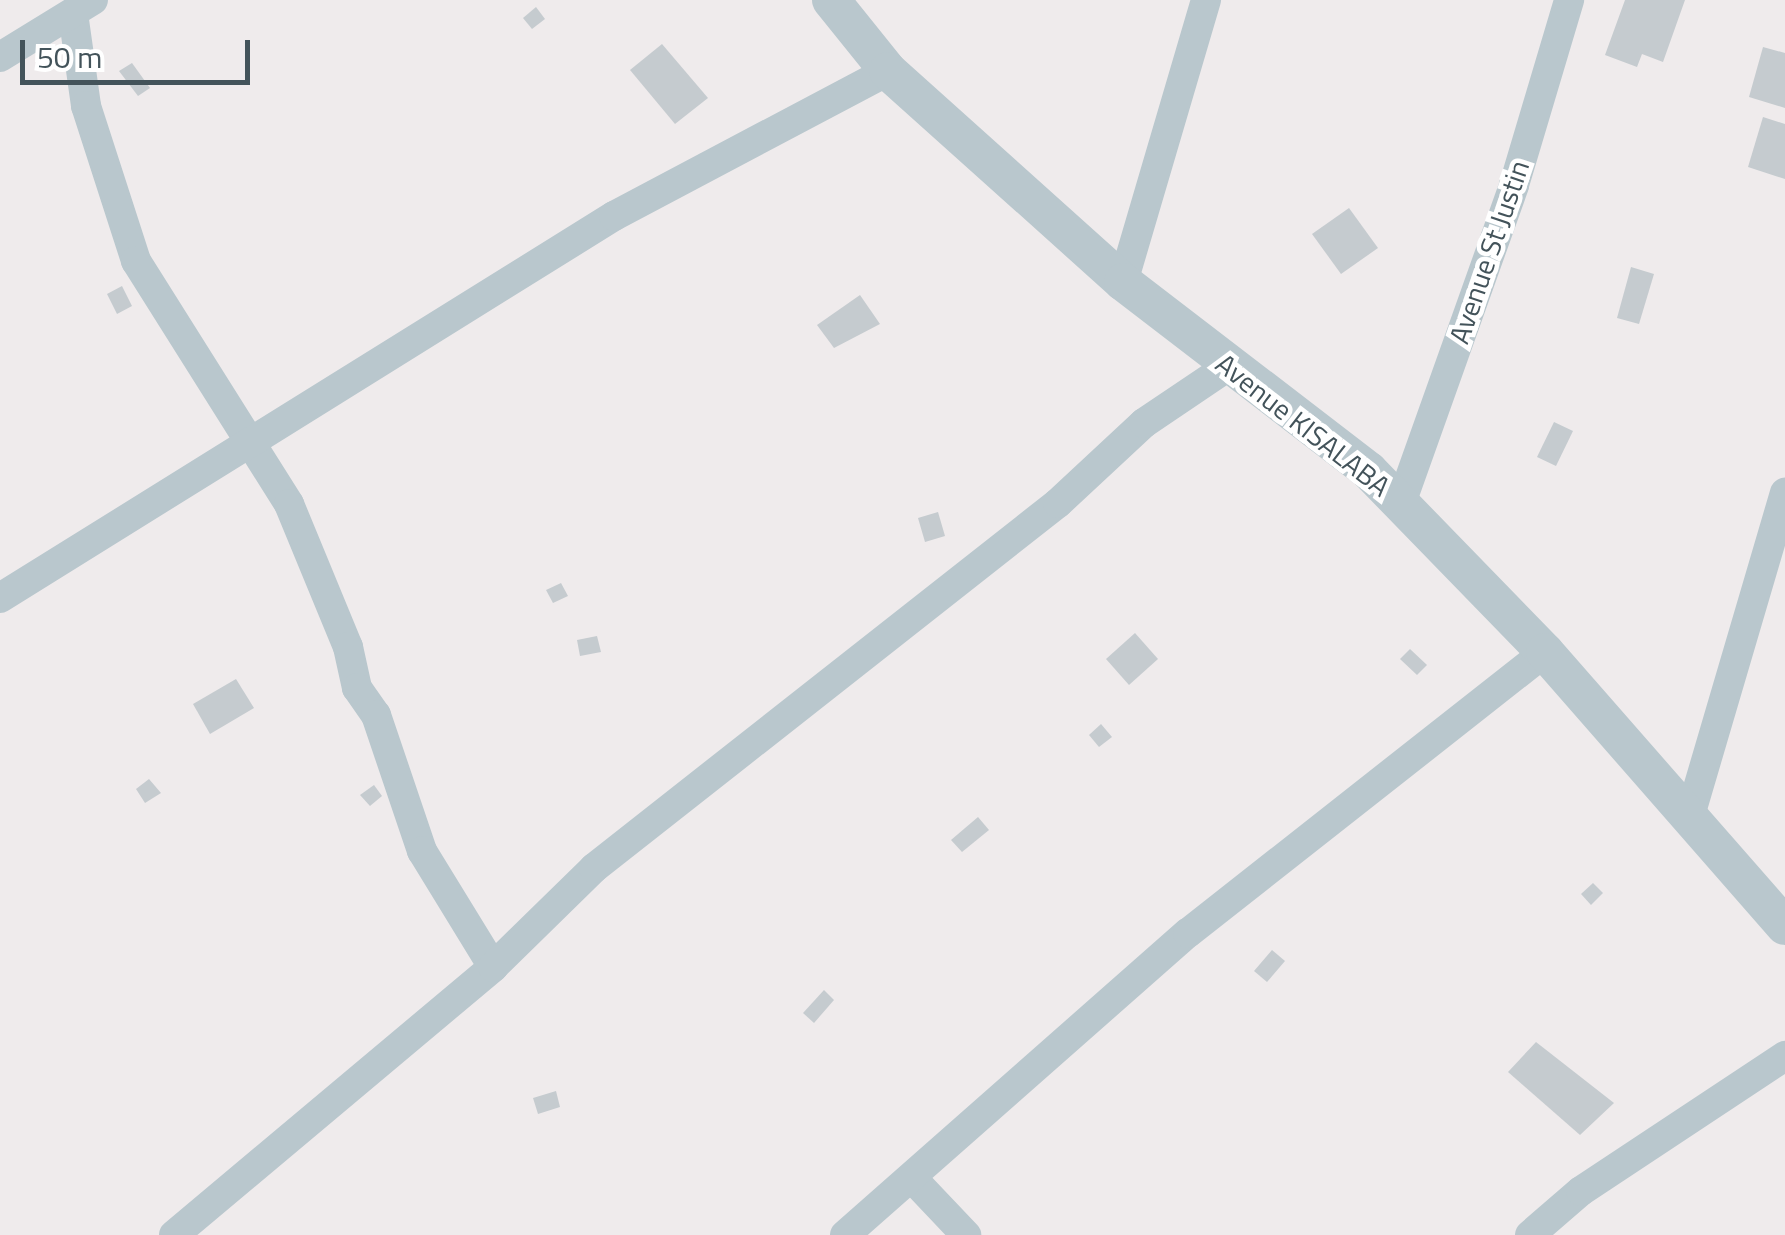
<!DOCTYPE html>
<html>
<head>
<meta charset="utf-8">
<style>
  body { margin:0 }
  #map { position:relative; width:1785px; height:1235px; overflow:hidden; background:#efebec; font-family:"Titillium Web",sans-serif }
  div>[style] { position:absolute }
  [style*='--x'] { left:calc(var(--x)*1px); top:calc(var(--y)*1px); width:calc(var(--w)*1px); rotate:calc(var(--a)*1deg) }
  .building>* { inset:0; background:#c5cbcf }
  .minor>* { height:30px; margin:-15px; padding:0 15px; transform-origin:15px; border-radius:15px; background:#b9c7cd }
  .tertiary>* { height:38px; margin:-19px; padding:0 19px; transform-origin:19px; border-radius:19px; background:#b9c7cd }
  span { translate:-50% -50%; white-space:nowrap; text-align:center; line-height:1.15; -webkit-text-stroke:9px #fff; paint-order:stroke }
  .street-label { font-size:28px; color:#43535a }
  .scale { position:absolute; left:20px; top:40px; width:230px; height:45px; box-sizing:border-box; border:5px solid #43535a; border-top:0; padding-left:12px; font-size:30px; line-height:35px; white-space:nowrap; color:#43535a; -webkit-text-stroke:8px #fff; paint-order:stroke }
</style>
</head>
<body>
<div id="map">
  <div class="building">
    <i style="clip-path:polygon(1625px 0,1685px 0,1663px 62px,1642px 54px,1637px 67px,1605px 55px)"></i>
    <i style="clip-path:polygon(536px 7px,545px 19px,532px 29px,523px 18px)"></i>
    <i style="clip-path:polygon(662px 44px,708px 98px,675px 124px,630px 70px)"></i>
    <i style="clip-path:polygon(1763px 47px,1785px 53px,1785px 108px,1749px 97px)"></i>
    <i style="clip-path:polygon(132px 63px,150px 88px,138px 96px,119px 71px)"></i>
    <i style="clip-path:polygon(1763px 117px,1785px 124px,1785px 179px,1748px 167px)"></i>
    <i style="clip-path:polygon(1349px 208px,1378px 248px,1341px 274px,1312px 234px)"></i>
    <i style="clip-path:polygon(1631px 267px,1654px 274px,1639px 324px,1617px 318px)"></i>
    <i style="clip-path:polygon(122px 286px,132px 306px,117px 314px,107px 294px)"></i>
    <i style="clip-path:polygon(860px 295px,880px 324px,834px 348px,817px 325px)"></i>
    <i style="clip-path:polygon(1554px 422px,1573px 431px,1556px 466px,1537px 457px)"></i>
    <i style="clip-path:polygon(938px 512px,945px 536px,925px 542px,918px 518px)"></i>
    <i style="clip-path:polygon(561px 583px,568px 596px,553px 603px,546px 590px)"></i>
    <i style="clip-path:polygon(1135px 633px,1158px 659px,1129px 685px,1106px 659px)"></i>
    <i style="clip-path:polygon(597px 636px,601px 652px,580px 656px,577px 640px)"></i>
    <i style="clip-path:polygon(1410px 649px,1427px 665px,1417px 675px,1400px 659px)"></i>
    <i style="clip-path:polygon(236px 679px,254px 708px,210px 734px,193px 704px)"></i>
    <i style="clip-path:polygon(1101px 724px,1112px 737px,1099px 747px,1089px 735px)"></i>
    <i style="clip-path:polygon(149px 779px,161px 793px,145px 803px,136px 789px)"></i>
    <i style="clip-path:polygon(374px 785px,382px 796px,370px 806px,360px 795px)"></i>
    <i style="clip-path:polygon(978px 817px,989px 830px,962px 852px,951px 840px)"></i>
    <i style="clip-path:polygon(1593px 883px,1603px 893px,1591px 905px,1581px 894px)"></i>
    <i style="clip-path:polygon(1272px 950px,1285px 961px,1267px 982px,1254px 971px)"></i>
    <i style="clip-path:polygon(824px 990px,834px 1000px,814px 1023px,803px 1013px)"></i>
    <i style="clip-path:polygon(1536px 1042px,1614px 1103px,1580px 1135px,1508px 1072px)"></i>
    <i style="clip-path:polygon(556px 1091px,560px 1107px,538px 1114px,533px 1098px)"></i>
  </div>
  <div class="minor">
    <i style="--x:73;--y:13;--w:94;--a:82"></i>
    <i style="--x:86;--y:106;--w:163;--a:72.1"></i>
    <i style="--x:136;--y:261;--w:287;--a:57.8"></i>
    <i style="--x:289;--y:504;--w:155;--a:67.6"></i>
    <i style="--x:348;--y:647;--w:42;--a:77.6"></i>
    <i style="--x:357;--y:688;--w:33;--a:55"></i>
    <i style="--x:376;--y:715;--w:144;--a:71.3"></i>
    <i style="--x:422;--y:851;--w:136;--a:58.5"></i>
    <i style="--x:0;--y:57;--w:109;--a:-31.5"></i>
    <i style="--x:1123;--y:282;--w:294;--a:-73.6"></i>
    <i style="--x:1401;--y:503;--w:337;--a:-70.4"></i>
    <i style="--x:1514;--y:185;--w:193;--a:-73.4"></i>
    <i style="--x:0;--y:598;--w:723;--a:-31.89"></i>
    <i style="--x:614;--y:216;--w:310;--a:-27.9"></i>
    <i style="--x:1691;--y:812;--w:333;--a:-73.6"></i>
    <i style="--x:912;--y:1178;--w:79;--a:46.5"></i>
    <i style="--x:174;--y:1235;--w:417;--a:-40"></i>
    <i style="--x:493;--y:967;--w:141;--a:-44.4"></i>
    <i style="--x:594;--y:868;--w:590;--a:-38.19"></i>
    <i style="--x:1058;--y:503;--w:117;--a:-42.9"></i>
    <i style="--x:1144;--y:423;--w:100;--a:-34"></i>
    <i style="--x:845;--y:1235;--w:457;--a:-41.4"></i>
    <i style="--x:1188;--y:933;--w:454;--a:-38.2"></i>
    <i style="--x:1530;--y:1235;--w:67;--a:-40.8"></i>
    <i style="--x:1581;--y:1191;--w:245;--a:-33.5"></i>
  </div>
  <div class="tertiary">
    <i style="--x:831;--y:0;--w:91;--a:51.2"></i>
    <i style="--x:888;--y:71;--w:316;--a:41.9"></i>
    <i style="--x:1123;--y:282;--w:310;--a:37.5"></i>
    <i style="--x:1369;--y:471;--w:252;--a:45.8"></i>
    <i style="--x:1545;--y:652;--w:364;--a:48.8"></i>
  </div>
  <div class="street-label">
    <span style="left:1489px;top:252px;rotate:-71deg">Avenue St Justin</span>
    <span style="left:1303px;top:425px;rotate:38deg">Avenue KISALABA</span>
  </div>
  <div class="scale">50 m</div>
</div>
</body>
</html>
